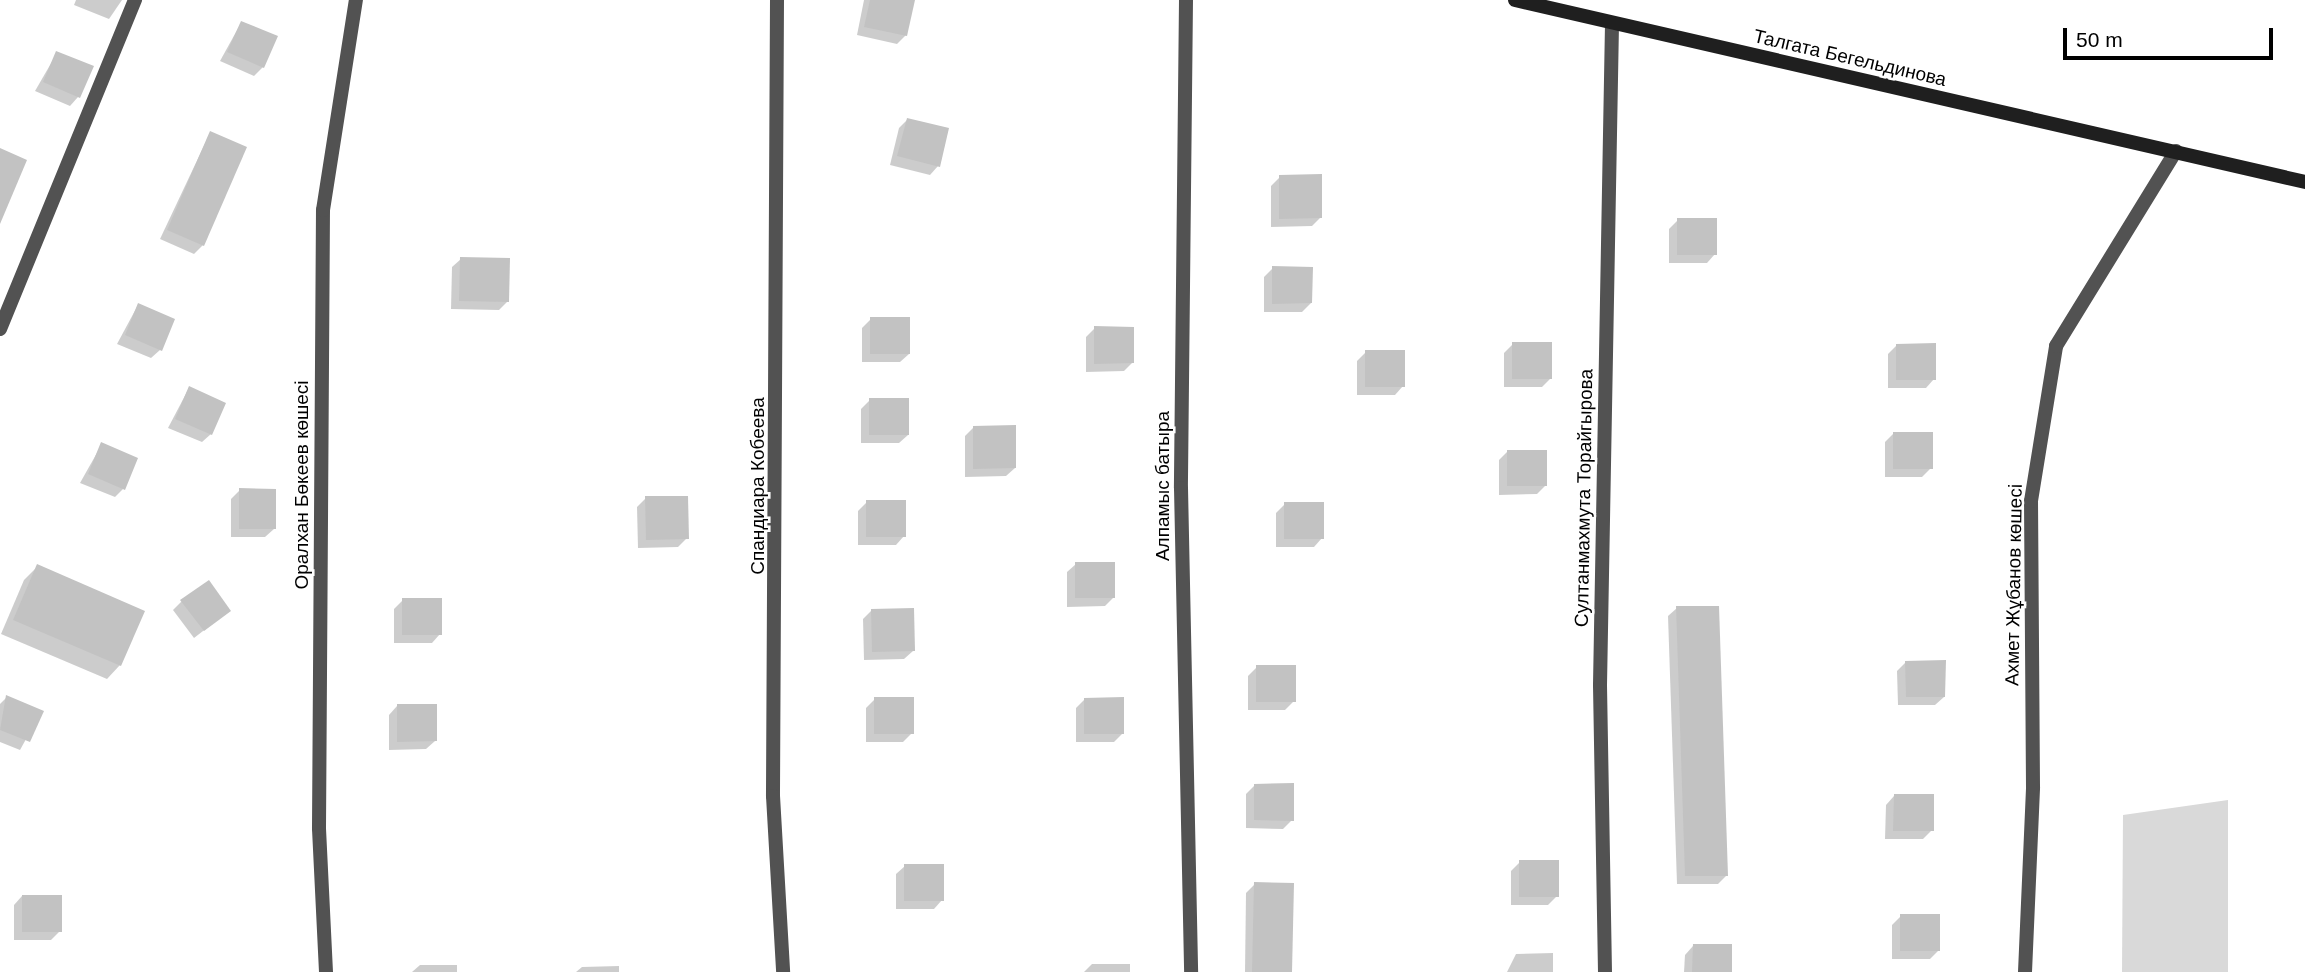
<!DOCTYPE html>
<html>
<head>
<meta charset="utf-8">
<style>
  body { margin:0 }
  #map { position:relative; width:2305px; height:972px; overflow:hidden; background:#fff; font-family:Helvetica,sans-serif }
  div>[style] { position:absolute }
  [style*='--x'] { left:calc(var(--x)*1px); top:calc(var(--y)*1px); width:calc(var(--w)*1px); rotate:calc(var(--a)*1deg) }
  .green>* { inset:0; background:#d9d9d9 }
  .shadow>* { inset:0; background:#0003 }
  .building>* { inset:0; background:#c2c2c2 }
  .street>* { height:14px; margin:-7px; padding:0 7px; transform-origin:7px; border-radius:7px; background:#525252 }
  .secondary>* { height:14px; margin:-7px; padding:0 7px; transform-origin:7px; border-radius:7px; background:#1f1f1f }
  span { translate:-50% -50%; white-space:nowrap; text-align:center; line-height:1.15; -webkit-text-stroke:5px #fff; paint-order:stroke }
  .street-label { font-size:19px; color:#000 }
  .scale { position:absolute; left:2063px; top:28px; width:210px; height:32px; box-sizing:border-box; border:4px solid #000; border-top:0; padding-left:9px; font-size:21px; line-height:24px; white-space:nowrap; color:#000; -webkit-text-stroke:5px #fff; paint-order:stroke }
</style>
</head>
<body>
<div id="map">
  <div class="green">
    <i style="clip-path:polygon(2228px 800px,2228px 972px,2122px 972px,2123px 815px)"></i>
  </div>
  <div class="shadow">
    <i style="clip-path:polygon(76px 0,122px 0,109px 19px,74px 5px)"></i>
    <i style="clip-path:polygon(864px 0,913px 0,906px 35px,897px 44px,857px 35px)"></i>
    <i style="clip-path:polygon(241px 23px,263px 67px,254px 76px,220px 61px)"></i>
    <i style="clip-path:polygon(57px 53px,78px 97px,70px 106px,35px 91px)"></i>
    <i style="clip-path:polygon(907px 120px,938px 166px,930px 175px,890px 165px,899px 128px)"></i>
    <i style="clip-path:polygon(210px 133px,203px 245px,194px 254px,160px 239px)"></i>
    <i style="clip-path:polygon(1280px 177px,1321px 217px,1312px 226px,1271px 227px,1271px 186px)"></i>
    <i style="clip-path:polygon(1678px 220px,1715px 254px,1707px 263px,1669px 263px,1669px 229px)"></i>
    <i style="clip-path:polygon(461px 259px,508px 301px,499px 310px,451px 309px,452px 267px)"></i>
    <i style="clip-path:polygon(1273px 268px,1311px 303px,1302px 312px,1264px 312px,1264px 277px)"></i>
    <i style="clip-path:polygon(138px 305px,160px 350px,151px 358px,117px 344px)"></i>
    <i style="clip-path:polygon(871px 319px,909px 354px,900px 362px,862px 362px,862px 328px)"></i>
    <i style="clip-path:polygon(1095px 328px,1132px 363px,1124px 371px,1086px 372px,1086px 337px)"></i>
    <i style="clip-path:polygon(1513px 344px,1550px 379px,1542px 387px,1504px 387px,1504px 353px)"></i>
    <i style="clip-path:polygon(1897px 345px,1934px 379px,1926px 388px,1888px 388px,1888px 354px)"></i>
    <i style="clip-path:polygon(1366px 352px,1403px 386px,1395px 395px,1357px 395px,1357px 361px)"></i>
    <i style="clip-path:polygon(189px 388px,211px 434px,202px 442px,168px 428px)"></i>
    <i style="clip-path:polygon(870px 400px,908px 435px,899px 443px,861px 443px,861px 409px)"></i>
    <i style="clip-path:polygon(974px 427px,1015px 468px,1006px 476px,965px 477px,965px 436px)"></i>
    <i style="clip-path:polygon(1894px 433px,1931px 468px,1922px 477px,1885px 477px,1885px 442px)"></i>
    <i style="clip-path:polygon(102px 444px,123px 489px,115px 497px,80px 483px)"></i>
    <i style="clip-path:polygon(1508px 451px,1545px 486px,1537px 494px,1499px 495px,1499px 460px)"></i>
    <i style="clip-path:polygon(240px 490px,274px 529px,265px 537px,231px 537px,231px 499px)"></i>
    <i style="clip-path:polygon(646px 498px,687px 538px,678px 547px,638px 548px,637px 507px)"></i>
    <i style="clip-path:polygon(867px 502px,904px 536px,896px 545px,858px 545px,858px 511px)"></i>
    <i style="clip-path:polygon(1285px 504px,1322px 538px,1314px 547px,1276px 547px,1276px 513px)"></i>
    <i style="clip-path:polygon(1076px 564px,1113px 598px,1105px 606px,1067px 607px,1067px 572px)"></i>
    <i style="clip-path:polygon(37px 567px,120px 665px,107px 679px,1px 634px,24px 580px)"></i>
    <i style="clip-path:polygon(403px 600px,440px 634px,432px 643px,394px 643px,394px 609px)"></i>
    <i style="clip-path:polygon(182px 601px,229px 611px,194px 638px,173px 610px)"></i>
    <i style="clip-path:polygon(1677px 608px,1727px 875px,1718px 884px,1677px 884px,1668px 616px)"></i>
    <i style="clip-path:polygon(872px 610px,913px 651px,904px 659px,864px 660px,863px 619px)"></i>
    <i style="clip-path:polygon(1906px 662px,1944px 697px,1935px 705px,1898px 705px,1897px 671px)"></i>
    <i style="clip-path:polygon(1257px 667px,1294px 701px,1285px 710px,1248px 710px,1248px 676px)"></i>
    <i style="clip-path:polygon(7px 697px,41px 712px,20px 750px,0 742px,0 704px)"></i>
    <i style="clip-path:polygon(875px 699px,912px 733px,903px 742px,866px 742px,866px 708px)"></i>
    <i style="clip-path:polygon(1085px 699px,1122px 734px,1114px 742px,1076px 742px,1076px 708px)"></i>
    <i style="clip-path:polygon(397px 706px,435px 741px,426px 749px,389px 750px,389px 715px)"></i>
    <i style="clip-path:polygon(1255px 785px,1292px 820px,1283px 829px,1246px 828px,1246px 794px)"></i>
    <i style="clip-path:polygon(1894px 796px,1932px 830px,1923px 839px,1885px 839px,1886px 805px)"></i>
    <i style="clip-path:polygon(1520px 862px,1557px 896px,1548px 905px,1511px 905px,1511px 871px)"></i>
    <i style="clip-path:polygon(905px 866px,942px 900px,934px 909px,896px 909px,896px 874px)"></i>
    <i style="clip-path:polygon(1255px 884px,1290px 972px,1245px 972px,1246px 893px)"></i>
    <i style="clip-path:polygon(22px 896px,60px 931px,51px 940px,14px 940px,14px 905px)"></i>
    <i style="clip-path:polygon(1901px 916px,1939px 950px,1930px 959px,1892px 959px,1892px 925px)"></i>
    <i style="clip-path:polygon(1693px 946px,1731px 972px,1684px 972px,1685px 955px)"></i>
    <i style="clip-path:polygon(1553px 953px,1553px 972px,1507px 972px,1516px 954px)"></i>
    <i style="clip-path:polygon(1092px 964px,1130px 964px,1130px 972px,1084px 972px)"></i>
    <i style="clip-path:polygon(420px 965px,457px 965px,457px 972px,412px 972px)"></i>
    <i style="clip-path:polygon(619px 966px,619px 972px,576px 972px,582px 967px)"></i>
  </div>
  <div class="building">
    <i style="clip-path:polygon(870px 0,915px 0,907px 36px,864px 27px)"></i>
    <i style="clip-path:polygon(241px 21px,278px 36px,264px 68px,227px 52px)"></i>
    <i style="clip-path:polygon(56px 51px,94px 66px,80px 98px,43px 82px)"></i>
    <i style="clip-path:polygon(907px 118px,949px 128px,940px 167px,897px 156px)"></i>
    <i style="clip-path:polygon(210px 131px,247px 147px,204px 246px,167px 230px)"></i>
    <i style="clip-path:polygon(0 148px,27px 160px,0 224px)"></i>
    <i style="clip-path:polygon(1322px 174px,1322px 218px,1279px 219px,1279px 175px)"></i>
    <i style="clip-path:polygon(1677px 218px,1717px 218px,1717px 255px,1677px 255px)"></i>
    <i style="clip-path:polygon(460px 257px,510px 258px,509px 302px,459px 301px)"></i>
    <i style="clip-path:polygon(1272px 266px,1313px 267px,1312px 303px,1272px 304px)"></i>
    <i style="clip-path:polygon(138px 303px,175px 319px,162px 351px,125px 335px)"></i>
    <i style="clip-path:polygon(870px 317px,910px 317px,910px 354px,870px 354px)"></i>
    <i style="clip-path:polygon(1094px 326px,1134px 327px,1134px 363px,1094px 364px)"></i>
    <i style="clip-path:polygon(1512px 342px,1552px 342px,1552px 379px,1512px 379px)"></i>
    <i style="clip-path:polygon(1936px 343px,1936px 380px,1896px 380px,1896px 344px)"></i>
    <i style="clip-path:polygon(1365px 350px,1405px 350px,1405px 387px,1365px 387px)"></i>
    <i style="clip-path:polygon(189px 386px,226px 403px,212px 435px,175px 419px)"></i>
    <i style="clip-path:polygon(869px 398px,909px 398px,909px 435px,869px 435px)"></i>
    <i style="clip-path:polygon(1016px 425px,1016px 468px,973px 469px,973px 426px)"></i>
    <i style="clip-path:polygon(1893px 432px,1933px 432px,1933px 469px,1893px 469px)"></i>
    <i style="clip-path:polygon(101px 442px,138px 458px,125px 490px,88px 474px)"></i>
    <i style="clip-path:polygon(1507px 450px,1547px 450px,1547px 486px,1507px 486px)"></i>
    <i style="clip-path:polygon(239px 488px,276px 489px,276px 529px,239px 529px)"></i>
    <i style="clip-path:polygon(645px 496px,688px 496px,689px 539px,646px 540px)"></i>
    <i style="clip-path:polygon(866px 500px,906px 500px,906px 537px,866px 537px)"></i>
    <i style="clip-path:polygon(1284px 502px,1324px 502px,1324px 539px,1284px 539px)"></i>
    <i style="clip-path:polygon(1075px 562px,1115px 562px,1115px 598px,1075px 598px)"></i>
    <i style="clip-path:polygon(37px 564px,145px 611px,121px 666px,13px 620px)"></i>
    <i style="clip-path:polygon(209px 580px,231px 611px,204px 631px,180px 600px)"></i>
    <i style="clip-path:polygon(402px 598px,442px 598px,442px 635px,402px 635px)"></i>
    <i style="clip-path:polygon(1676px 606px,1719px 606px,1728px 876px,1685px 876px)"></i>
    <i style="clip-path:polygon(914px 608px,915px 651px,872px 652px,871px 609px)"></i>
    <i style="clip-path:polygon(1946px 660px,1945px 697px,1906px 697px,1905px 661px)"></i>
    <i style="clip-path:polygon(1256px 665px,1296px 665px,1296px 702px,1256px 702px)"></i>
    <i style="clip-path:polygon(6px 695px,44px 711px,30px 742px,0 730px)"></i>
    <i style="clip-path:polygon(874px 697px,914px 697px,914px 734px,874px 734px)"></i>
    <i style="clip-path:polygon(1124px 697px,1124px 734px,1084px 734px,1084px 698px)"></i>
    <i style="clip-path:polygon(397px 704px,437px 704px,437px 741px,397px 742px)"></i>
    <i style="clip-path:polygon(1294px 783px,1294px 821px,1254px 820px,1254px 784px)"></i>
    <i style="clip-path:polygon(1894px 794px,1934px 794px,1934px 831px,1893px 831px)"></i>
    <i style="clip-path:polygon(1519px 860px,1559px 860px,1559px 897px,1519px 897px)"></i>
    <i style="clip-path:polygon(904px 864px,944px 864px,944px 901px,904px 901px)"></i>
    <i style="clip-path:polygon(1254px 882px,1294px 883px,1292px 972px,1252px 972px)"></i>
    <i style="clip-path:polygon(22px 895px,62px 895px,62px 932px,22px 932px)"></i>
    <i style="clip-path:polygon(1900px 914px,1940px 914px,1940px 951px,1900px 951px)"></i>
    <i style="clip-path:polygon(1693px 944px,1732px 944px,1732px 972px,1692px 972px)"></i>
  </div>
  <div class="street">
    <i style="--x:777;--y:0;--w:796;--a:90.29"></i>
    <i style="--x:773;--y:796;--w:176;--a:86.7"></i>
    <i style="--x:1186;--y:0;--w:488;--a:90.6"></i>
    <i style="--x:1181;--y:488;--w:484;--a:88.8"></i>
    <i style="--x:0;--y:329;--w:356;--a:-67.7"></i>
    <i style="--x:326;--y:972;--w:144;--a:-92.8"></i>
    <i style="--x:319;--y:828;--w:618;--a:-89.63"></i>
    <i style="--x:323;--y:210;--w:213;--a:-81.1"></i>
    <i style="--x:1605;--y:972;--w:287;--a:-91"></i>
    <i style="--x:1600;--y:685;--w:660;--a:-88.96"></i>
    <i style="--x:2025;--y:972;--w:185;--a:-87.5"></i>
    <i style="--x:2033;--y:787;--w:286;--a:-90.4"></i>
    <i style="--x:2031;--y:501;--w:157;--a:-80.8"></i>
    <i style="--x:2056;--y:346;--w:229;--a:-58.4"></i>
  </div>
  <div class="secondary">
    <i style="--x:1515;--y:0;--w:811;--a:12.97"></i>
  </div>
  <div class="street-label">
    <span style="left:1850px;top:58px;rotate:13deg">Талгата Бегельдинова</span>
    <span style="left:302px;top:485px;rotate:-90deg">Оралхан Бөкеев көшесі</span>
    <span style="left:758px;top:486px;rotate:-90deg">Спандиара Кобеева</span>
    <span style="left:1163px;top:486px;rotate:-90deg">Алпамыс батыра</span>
    <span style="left:1584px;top:498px;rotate:-89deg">Султанмахмута Торайгырова</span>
    <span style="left:2014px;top:585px;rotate:-89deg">Ахмет Жұбанов көшесі</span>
  </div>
  <div class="scale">50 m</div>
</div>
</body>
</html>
